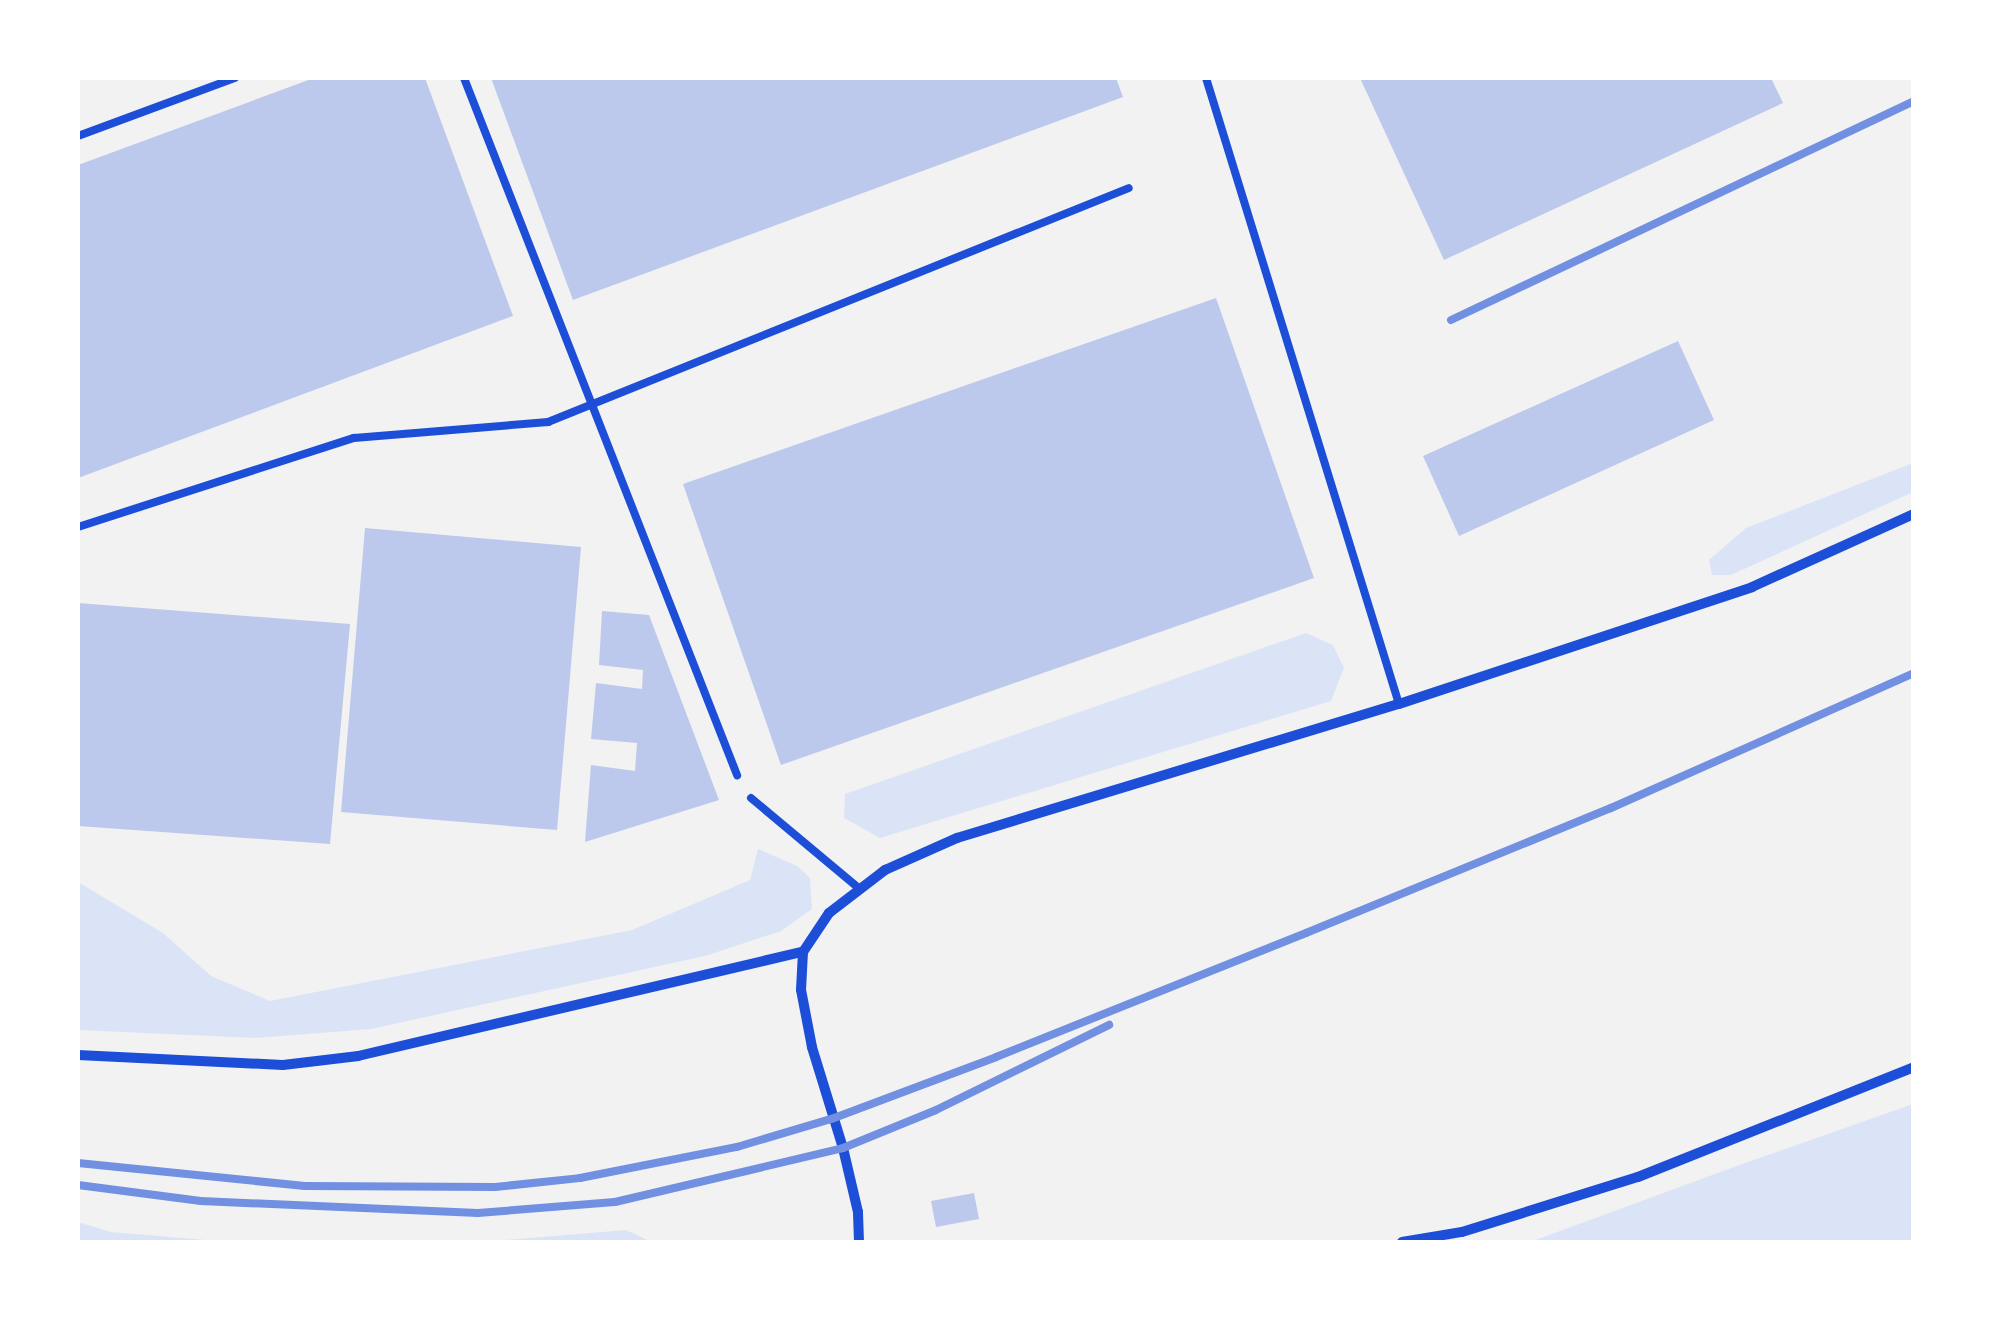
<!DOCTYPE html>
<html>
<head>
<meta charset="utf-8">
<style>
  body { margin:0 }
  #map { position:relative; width:1991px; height:1320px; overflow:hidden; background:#f2f2f2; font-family:"Alegreya Sans",sans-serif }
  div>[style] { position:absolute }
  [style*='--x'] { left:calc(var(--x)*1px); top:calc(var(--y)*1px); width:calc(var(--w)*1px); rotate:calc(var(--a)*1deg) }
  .green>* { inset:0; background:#dbe4f7 }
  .building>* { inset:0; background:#bdc9ec }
  .service>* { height:8px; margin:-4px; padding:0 4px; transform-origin:4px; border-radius:4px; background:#1d4ed8 }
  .minor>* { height:10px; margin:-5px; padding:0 5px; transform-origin:5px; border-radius:5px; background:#1d4ed8 }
  .rail>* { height:8px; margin:-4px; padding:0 4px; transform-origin:4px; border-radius:4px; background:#7290e2 }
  span { translate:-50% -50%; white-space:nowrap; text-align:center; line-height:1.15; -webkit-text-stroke:10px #fff; paint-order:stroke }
  .frame { position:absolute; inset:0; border:80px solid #fff; pointer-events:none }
</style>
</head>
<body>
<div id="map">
  <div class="green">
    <i style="clip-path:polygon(1913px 463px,1913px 492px,1731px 575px,1712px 575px,1709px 560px,1746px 528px)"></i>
    <i style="clip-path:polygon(1306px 633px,1333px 645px,1344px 668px,1331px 701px,880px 838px,844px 818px,845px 794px)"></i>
    <i style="clip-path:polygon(758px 849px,797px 866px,810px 878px,812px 909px,781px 931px,705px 956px,371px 1029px,256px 1038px,78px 1030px,78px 882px,163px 933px,211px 976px,270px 1001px,632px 930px,750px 880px)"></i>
    <i style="clip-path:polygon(1913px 1104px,1913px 1242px,1530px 1242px,1734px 1167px)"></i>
    <i style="clip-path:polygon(78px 1222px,111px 1232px,230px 1242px,93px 1242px,78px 1240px)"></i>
    <i style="clip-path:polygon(626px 1230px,652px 1242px,456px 1242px,480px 1242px)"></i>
  </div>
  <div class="building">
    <i style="clip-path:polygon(314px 78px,425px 78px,513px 316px,78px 478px,78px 165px)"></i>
    <i style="clip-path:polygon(491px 78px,1116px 78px,1123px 97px,573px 300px)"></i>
    <i style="clip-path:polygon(1360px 78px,1771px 78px,1783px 103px,1444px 260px)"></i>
    <i style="clip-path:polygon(1216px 298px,1314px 578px,781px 765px,683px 484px)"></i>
    <i style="clip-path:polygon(1678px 341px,1714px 420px,1459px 536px,1423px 456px)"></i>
    <i style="clip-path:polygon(365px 528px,581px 547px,557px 830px,341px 812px)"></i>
    <i style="clip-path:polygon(78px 603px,350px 624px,330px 844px,78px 826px)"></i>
    <i style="clip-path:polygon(602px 611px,649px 615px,719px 800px,585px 842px,591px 765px,635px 771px,637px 743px,591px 739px,596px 683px,642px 689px,643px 670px,599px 665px)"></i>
    <i style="clip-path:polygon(974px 1193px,979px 1219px,936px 1227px,931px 1201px)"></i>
  </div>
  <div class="service">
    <i style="--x:464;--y:78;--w:749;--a:68.61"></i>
    <i style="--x:1206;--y:78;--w:655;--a:72.87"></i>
    <i style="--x:78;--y:136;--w:167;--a:-20.3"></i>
    <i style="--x:78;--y:527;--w:290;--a:-17.9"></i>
    <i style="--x:354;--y:438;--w:195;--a:-4.7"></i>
    <i style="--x:548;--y:422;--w:626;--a:-21.94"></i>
    <i style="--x:751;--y:798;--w:142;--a:39.9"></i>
  </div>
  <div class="minor">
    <i style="--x:78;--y:1055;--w:205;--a:2.8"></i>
    <i style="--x:283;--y:1065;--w:76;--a:-6.8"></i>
    <i style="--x:358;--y:1056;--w:457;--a:-13.2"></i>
    <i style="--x:859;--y:1242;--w:30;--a:-92"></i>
    <i style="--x:858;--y:1212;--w:66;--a:-103.2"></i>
    <i style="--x:843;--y:1148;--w:106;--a:-107.1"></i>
    <i style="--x:812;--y:1047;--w:58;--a:-100.9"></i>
    <i style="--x:801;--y:990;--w:38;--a:-87"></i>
    <i style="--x:803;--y:952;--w:47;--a:-56.3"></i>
    <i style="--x:829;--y:913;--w:71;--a:-37.5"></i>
    <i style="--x:885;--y:870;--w:79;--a:-24"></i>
    <i style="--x:957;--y:838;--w:462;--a:-16.9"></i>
    <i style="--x:1399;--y:704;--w:372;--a:-18.3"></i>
    <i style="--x:1752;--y:587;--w:178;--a:-24.3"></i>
    <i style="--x:1402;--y:1242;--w:61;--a:-9.5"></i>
    <i style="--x:1462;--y:1232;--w:184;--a:-17.4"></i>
    <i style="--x:1638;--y:1177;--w:297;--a:-21.7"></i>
  </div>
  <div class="rail">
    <i style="--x:1451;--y:320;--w:512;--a:-25.31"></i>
    <i style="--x:78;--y:1163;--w:228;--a:5.8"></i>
    <i style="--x:305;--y:1186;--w:190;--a:0.3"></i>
    <i style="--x:495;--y:1187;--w:85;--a:-6"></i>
    <i style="--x:580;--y:1178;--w:160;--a:-11.2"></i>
    <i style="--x:737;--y:1147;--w:101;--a:-16.6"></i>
    <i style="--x:834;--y:1118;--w:173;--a:-20.6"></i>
    <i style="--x:996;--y:1057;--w:334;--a:-21.8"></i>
    <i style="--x:1306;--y:933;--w:330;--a:-22.3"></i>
    <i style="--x:1611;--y:808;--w:332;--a:-24"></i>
    <i style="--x:78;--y:1185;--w:124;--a:7.4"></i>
    <i style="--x:201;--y:1201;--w:277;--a:2.5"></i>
    <i style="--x:478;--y:1213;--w:137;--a:-4.6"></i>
    <i style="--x:615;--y:1202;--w:234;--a:-13.3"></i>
    <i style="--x:843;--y:1148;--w:100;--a:-22.2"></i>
    <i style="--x:936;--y:1110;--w:193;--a:-26.2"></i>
  </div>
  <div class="frame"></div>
</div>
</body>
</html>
